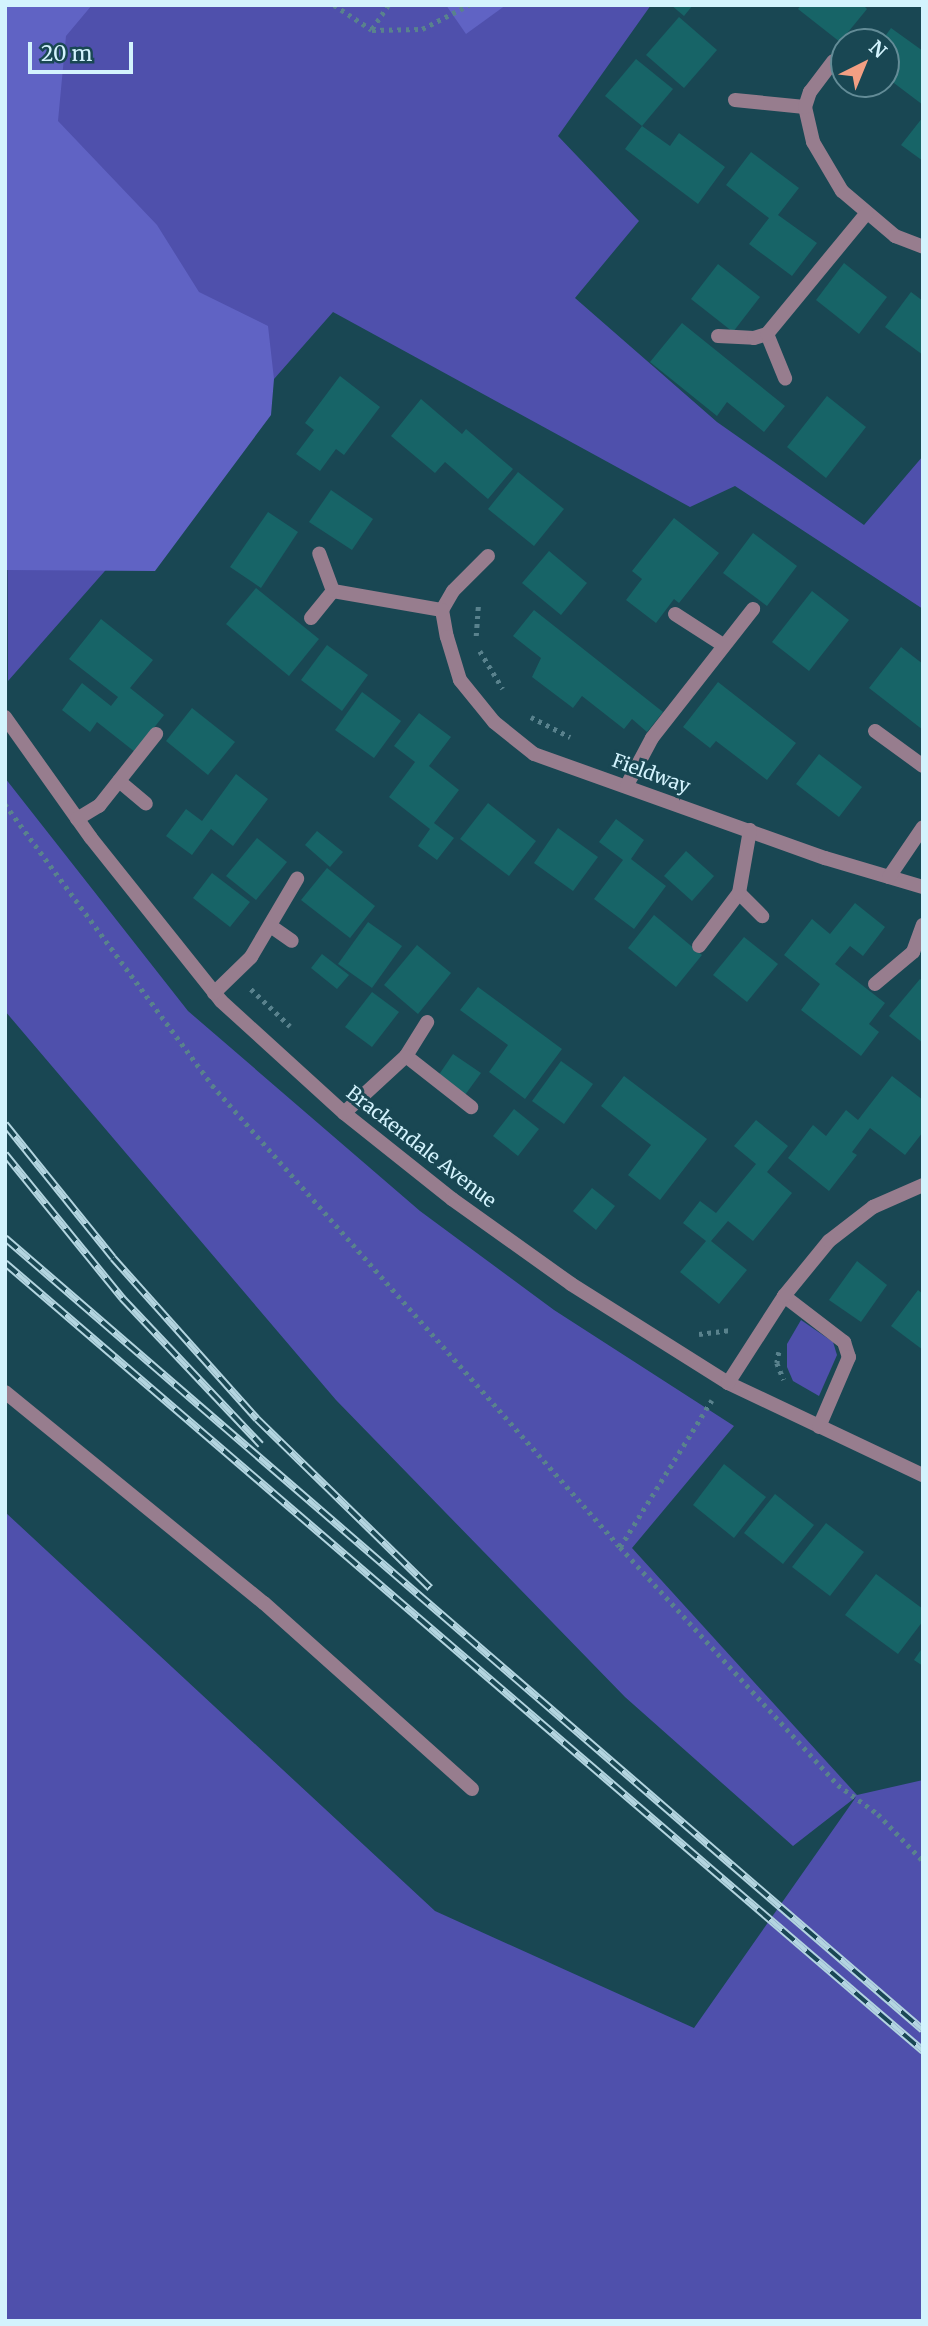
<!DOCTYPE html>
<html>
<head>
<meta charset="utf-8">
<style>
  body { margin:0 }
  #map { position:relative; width:928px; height:2326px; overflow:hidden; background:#194753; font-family:Merriweather,serif }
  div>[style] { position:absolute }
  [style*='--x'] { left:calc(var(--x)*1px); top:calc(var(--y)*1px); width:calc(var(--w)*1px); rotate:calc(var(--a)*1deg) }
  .green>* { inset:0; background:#4f50ac }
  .forest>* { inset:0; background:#6063c4 }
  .building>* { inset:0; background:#176467 }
  .path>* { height:4.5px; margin-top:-2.25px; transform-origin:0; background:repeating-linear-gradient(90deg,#59828d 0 3.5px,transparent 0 8.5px) }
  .lane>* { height:14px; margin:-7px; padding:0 7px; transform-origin:7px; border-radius:7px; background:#977d8e }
  .street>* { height:14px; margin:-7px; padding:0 7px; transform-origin:7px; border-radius:7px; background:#977d8e }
  .rail>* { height:8px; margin-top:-4px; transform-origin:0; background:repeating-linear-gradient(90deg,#194753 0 16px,#b3d5e0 0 32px); box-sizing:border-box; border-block:2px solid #b3d5e0 }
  span { translate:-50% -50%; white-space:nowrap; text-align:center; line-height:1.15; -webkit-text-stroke:6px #194753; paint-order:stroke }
  .street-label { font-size:19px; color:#d3f3fd }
  .frame { position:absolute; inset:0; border:7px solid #d3f3fd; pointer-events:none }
  .north { position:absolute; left:830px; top:28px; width:70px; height:70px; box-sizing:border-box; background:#194753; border:2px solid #638c97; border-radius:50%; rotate:43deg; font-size:19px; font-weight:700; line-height:28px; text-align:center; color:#d3f3fd }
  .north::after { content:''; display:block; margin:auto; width:24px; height:32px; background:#f39f83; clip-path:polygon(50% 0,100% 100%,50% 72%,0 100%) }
  .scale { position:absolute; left:28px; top:42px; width:105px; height:32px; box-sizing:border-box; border:4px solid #d3f3fd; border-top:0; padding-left:9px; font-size:21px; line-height:24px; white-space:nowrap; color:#d3f3fd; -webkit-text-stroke:5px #194753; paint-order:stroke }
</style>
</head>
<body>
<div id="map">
  <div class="green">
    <i style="clip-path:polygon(5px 5px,651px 5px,558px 136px,639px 221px,575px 298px,717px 422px,864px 525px,923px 456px,923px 609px,735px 486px,690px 507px,333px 312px,8px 681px)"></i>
    <i style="clip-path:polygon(5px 778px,188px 1011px,420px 1211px,554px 1310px,734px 1426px,632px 1548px,857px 1795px,923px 1780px,923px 2321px,5px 2321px,5px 1512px,435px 1911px,694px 2028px,856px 1797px,793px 1846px,625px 1697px,336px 1400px,5px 1011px)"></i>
    <i style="clip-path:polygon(801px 1320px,833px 1342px,837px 1355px,819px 1396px,793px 1381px,787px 1367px,787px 1344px)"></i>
  </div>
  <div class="forest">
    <i style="clip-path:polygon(5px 5px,92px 5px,66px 36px,58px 121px,157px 225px,199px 292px,268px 326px,274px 379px,271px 415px,155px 571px,5px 570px)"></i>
    <i style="clip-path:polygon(446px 5px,506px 5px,466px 34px)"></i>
  </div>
  <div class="building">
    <i style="clip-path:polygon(671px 5px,693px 5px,684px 16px)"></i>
    <i style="clip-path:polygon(801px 5px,863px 5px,867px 9px,840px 42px,798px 9px)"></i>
    <i style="clip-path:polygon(679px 17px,717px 50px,684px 88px,646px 55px)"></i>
    <i style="clip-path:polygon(891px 28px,923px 51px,923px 105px,886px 77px,886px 42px,881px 42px)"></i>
    <i style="clip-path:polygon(636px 59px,673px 89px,642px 126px,605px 96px)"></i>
    <i style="clip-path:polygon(923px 117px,923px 161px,901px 145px)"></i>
    <i style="clip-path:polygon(642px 126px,670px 146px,679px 133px,725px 167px,698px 204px,625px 149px)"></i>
    <i style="clip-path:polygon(751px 152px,799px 188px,778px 215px,817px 243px,792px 276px,749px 244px,769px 218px,726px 185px)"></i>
    <i style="clip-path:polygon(844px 263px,887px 297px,859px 334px,816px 300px)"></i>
    <i style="clip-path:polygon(718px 264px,760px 297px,733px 332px,691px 299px)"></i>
    <i style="clip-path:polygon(911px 292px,923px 301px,923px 355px,885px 327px)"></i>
    <i style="clip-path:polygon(682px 323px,785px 406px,764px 432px,727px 402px,717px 416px,650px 362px)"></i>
    <i style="clip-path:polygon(340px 376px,380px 407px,344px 455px,336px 449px,320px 471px,296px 454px,314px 430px,305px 423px)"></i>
    <i style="clip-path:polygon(827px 396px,866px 427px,826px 478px,787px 447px)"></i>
    <i style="clip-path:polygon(421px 399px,462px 434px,466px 429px,513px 469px,488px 499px,445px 462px,435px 473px,391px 436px)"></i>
    <i style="clip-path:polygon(518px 472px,564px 509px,534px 546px,488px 509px)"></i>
    <i style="clip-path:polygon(331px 490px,373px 519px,352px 550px,309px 522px)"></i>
    <i style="clip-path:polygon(268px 512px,298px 532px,261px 588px,230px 567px)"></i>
    <i style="clip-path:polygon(674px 518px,719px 553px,679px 603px,674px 599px,656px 623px,626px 600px,642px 579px,632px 571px)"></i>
    <i style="clip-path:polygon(753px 533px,797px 566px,767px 606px,723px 573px)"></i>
    <i style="clip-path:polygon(549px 551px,587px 583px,561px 615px,522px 583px)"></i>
    <i style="clip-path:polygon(256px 588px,319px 639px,289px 676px,226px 624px)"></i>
    <i style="clip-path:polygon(812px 591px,849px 620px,809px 671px,772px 642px)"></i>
    <i style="clip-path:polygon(534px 610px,663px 712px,647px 732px,632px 719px,624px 729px,582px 696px,573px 708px,532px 677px,541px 658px,513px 636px)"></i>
    <i style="clip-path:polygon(101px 619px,153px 660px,130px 688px,164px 715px,135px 752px,97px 722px,90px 732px,62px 710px,82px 683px,111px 706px,118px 697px,69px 659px)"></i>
    <i style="clip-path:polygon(327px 645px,368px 675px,342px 711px,301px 680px)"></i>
    <i style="clip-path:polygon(901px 647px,923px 664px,923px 730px,869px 688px)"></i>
    <i style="clip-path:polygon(718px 682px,796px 743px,767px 780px,716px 741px,710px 748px,683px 727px)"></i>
    <i style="clip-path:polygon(362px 692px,401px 721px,374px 758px,335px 730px)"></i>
    <i style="clip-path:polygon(192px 708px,235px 742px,208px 775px,166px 741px)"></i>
    <i style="clip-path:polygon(419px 713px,451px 737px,429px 766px,459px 790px,434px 823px,454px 838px,437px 860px,418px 846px,430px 829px,389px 797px,415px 762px,394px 746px)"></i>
    <i style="clip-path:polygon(819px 754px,862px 787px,839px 817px,796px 784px)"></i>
    <i style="clip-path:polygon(236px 774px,268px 799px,233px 846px,211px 829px,192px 855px,166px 836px,186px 809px,202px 821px)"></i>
    <i style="clip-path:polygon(488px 803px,536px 841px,509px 876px,460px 839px)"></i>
    <i style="clip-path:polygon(616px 819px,644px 840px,631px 859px,666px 886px,634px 929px,594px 899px,623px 860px,599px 842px)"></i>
    <i style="clip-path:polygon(558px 828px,598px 857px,573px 891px,534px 863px)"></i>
    <i style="clip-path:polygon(317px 831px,343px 852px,330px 867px,305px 845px)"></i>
    <i style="clip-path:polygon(257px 838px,287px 862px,256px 900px,226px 876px)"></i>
    <i style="clip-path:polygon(686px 851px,714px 876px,692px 901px,664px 876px)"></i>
    <i style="clip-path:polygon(327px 868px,375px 906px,350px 938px,301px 900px)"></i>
    <i style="clip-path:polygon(212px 873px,250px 902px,230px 927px,193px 898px)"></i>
    <i style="clip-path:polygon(855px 903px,885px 927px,863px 956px,850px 946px,835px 964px,885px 1003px,869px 1024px,879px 1032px,861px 1056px,801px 1010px,820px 984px,784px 955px,812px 919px,830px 934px)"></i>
    <i style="clip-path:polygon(654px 915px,702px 955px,676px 987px,628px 948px)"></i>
    <i style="clip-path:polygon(368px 922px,402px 946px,372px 988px,338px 964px)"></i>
    <i style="clip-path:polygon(744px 937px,778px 964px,747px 1002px,713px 975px)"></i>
    <i style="clip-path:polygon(417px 945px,451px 973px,418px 1014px,384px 985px)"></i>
    <i style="clip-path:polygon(322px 954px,349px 975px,337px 989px,311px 968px)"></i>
    <i style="clip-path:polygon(920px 979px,923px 981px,923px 1043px,889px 1016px)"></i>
    <i style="clip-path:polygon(478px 987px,562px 1049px,525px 1099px,489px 1072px,508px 1045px,460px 1010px)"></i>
    <i style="clip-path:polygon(372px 992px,399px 1012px,372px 1047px,345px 1027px)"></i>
    <i style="clip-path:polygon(453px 1054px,481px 1073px,465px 1095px,438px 1076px)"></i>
    <i style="clip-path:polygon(561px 1061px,593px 1084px,564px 1124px,532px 1101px)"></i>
    <i style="clip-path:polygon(624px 1076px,707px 1139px,660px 1200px,628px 1175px,651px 1145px,601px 1106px)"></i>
    <i style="clip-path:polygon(892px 1076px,923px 1100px,923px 1132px,905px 1155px,870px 1128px,852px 1152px,857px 1155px,829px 1191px,788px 1158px,813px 1125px,826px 1136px,846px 1110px,858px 1120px)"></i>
    <i style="clip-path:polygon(514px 1109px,539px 1129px,518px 1156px,493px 1136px)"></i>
    <i style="clip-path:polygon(756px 1120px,788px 1146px,767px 1172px,792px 1193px,753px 1241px,728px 1221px,711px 1241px,747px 1270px,719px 1304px,680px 1272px,706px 1241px,683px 1223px,700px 1201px,716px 1213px,756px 1164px,734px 1146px)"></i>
    <i style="clip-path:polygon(592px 1188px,615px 1206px,596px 1230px,573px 1211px)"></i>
    <i style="clip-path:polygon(857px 1261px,887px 1285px,861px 1322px,829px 1300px)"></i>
    <i style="clip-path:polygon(918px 1290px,923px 1294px,923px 1350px,891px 1326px)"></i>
    <i style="clip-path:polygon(724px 1464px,766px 1497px,734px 1538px,693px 1505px)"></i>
    <i style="clip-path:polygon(775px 1494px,814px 1525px,783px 1564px,744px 1533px)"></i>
    <i style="clip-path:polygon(826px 1523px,864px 1552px,830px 1596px,792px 1567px)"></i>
    <i style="clip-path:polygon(876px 1574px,923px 1609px,923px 1621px,898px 1654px,845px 1615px)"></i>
    <i style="clip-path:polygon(923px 1647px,923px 1666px,914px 1660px)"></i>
  </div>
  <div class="path">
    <i style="--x:334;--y:5;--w:45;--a:33.3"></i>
    <i style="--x:372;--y:30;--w:50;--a:-1.1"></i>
    <i style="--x:422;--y:29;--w:53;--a:-27.1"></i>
    <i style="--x:372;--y:29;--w:29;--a:-56"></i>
    <i style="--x:476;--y:636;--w:32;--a:-86"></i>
    <i style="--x:480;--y:651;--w:44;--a:58.8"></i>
    <i style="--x:531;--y:717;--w:44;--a:27.1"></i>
    <i style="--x:5;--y:804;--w:349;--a:53.6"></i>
    <i style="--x:212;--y:1085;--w:616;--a:48.55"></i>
    <i style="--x:620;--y:1547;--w:323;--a:47.5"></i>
    <i style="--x:838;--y:1785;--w:49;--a:35.9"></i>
    <i style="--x:878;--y:1814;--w:65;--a:46.2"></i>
    <i style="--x:251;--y:989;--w:54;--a:43.5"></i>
    <i style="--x:699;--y:1334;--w:32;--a:-7"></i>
    <i style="--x:779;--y:1352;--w:11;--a:100"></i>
    <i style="--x:777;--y:1363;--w:18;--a:68"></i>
    <i style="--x:620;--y:1547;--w:173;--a:-58"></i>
  </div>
  <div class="lane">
    <i style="--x:5;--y:1392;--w:334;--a:39.2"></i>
    <i style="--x:264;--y:1603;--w:279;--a:41.8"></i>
  </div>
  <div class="street">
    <i style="--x:735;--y:100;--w:70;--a:5.7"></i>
    <i style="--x:805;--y:107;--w:36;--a:77"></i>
    <i style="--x:813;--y:142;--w:57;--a:59.4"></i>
    <i style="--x:842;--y:191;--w:70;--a:40.3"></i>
    <i style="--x:895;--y:236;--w:30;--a:21"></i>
    <i style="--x:805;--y:107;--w:16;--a:-72"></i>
    <i style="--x:810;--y:92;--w:39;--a:-53"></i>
    <i style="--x:767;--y:334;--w:48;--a:67.8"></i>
    <i style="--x:718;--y:336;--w:36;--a:3"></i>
    <i style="--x:754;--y:338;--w:14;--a:-17"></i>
    <i style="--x:767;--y:334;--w:156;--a:-50.5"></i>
    <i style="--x:488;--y:556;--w:49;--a:135"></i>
    <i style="--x:453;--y:591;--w:22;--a:120"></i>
    <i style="--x:442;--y:610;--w:27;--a:80"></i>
    <i style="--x:447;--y:637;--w:45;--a:73.2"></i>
    <i style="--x:460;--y:680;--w:54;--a:51"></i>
    <i style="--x:494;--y:722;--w:51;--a:38.7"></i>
    <i style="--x:534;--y:754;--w:309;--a:19.7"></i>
    <i style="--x:825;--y:858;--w:102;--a:16.5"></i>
    <i style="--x:333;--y:591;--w:111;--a:9.9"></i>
    <i style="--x:675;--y:614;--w:57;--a:32.9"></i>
    <i style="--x:311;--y:618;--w:35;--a:-51"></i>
    <i style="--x:333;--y:591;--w:40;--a:-110.2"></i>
    <i style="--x:5;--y:717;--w:148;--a:54.6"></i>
    <i style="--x:91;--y:838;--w:208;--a:51.4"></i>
    <i style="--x:221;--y:1001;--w:166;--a:42.3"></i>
    <i style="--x:344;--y:1113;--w:138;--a:38.5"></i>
    <i style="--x:452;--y:1199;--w:146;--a:35.5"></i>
    <i style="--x:571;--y:1284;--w:186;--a:32.2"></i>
    <i style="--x:728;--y:1383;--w:216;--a:25.3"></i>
    <i style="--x:875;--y:731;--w:59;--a:36.1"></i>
    <i style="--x:119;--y:781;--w:35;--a:40"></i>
    <i style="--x:627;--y:785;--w:53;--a:-62"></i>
    <i style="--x:652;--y:738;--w:164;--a:-51.9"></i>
    <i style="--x:77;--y:819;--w:26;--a:-31"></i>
    <i style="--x:99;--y:806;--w:92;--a:-51.6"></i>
    <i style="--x:889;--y:877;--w:60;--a:-55.8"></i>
    <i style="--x:739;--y:893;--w:33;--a:45"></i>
    <i style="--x:272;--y:927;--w:24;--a:35"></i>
    <i style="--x:699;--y:946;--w:66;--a:-53"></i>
    <i style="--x:739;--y:893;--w:64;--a:-80.1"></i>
    <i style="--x:875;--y:984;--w:50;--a:-40.1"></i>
    <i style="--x:913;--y:952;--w:29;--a:-70"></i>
    <i style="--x:214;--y:993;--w:52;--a:-44.2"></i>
    <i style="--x:251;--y:957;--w:91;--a:-59.5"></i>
    <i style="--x:406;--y:1056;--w:40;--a:-58"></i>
    <i style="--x:344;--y:1113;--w:84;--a:-42.6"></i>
    <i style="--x:406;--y:1056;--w:83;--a:38.1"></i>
    <i style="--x:784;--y:1296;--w:76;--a:37.5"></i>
    <i style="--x:844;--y:1342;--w:16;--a:72"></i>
    <i style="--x:849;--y:1357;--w:76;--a:113.2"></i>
    <i style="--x:728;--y:1383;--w:103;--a:-57.2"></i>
    <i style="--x:784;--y:1296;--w:71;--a:-50.7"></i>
    <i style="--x:829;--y:1241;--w:56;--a:-37.7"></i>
    <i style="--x:873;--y:1207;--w:55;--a:-23.7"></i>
  </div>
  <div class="rail">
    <i style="--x:5;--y:1124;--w:172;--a:51.1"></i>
    <i style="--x:113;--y:1258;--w:216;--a:48.2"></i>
    <i style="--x:257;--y:1419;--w:242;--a:44.3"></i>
    <i style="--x:5;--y:1154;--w:186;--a:50.9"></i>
    <i style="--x:122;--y:1298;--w:202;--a:46.6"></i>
    <i style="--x:5;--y:1238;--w:1212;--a:40.79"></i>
    <i style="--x:5;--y:1263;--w:1210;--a:40.64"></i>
  </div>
  <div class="street-label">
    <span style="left:651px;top:774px;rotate:20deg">Fieldway</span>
    <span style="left:421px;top:1147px;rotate:38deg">Brackendale Avenue</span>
  </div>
  <div class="frame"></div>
  <div class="north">N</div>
  <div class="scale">20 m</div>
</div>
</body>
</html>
